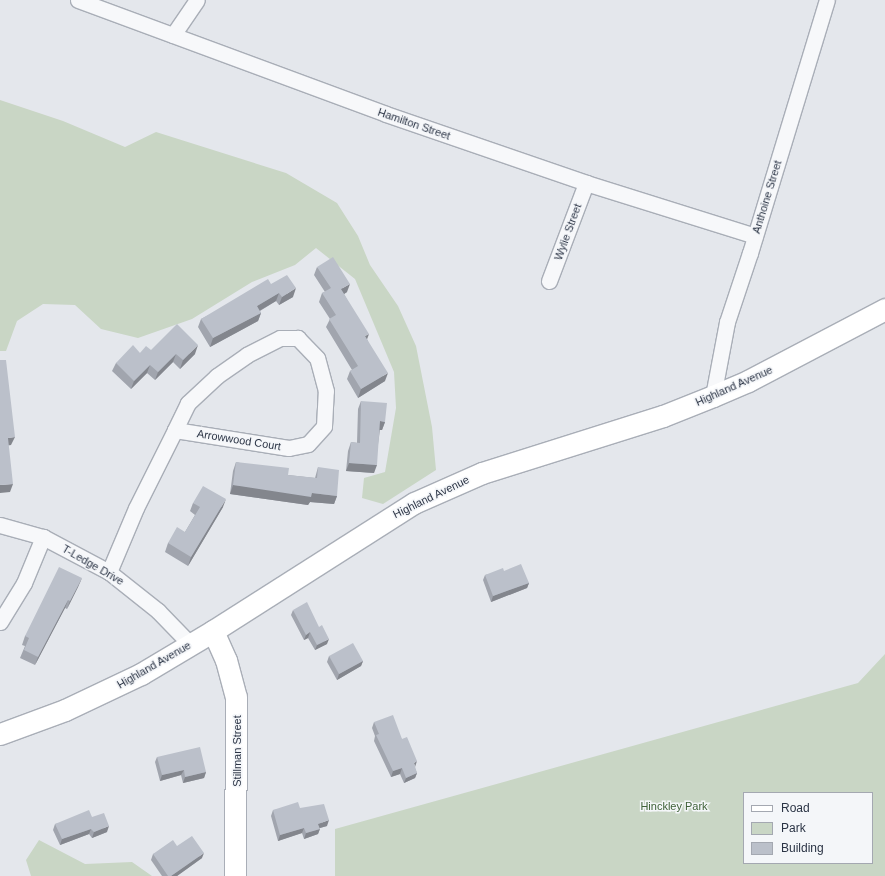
<!DOCTYPE html>
<html>
<head>
<meta charset="utf-8">
<style>
  body { margin:0 }
  #map { position:relative; width:885px; height:876px; overflow:hidden; background:#e4e7ec; font-family:Arial,sans-serif }
  div>[style] { position:absolute }
  [style*='--x'] { left:calc(var(--x)*1px); top:calc(var(--y)*1px); width:calc(var(--w)*1px); rotate:calc(var(--a)*1deg) }
  .green>* { inset:0; background:#c9d6c5 }
  .roads { filter:drop-shadow(1px 0 #a9aeb7) drop-shadow(-1px 0 #a9aeb7) drop-shadow(0 1px #a9aeb7) drop-shadow(0 -1px #a9aeb7) }
  .street>* { height:15px; margin:-7.5px; padding:0 7.5px; transform-origin:7.5px; border-radius:7.5px; background:#f7f8fa }
  .secondary>* { height:21px; margin:-10.5px; padding:0 10.5px; transform-origin:10.5px; border-radius:10.5px; background:#fff }
  .wall>* { inset:0; background:#a1a5ae }
  .shaded-wall>* { inset:0; background:#83868d }
  .building>* { inset:0; background:#bbc0ca }
  span { translate:-50% -50%; white-space:nowrap; text-align:center; line-height:1.15; -webkit-text-stroke:3px #f4f6f9; paint-order:stroke }
  .street-label { font-size:11px; color:#2b3445 }
  .park-label { font-size:11px; color:#3f6138 }
  .legend { position:absolute; left:743px; top:792px; width:130px; height:72px; box-sizing:border-box; background:#f4f6f9; border:1px solid #a4a8b1; margin:0; padding:5px 7px; list-style:none; font-size:12px; color:#2b3445 }
  .legend li { display:flex; align-items:center; gap:8px; height:20px }
  .legend b { width:20px; border:1px solid #a4a8b1 }
</style>
</head>
<body>
<div id="map">
  <div class="green">
    <i style="clip-path:polygon(0 100px,63px 121px,125px 147px,156px 132px,286px 173px,337px 203px,358px 236px,370px 265px,398px 306px,416px 346px,432px 427px,436px 470px,383px 504px,362px 498px,364px 478px,385px 472px,396px 408px,394px 372px,355px 279px,316px 248px,295px 265px,252px 282px,192px 319px,138px 338px,101px 329px,75px 305px,43px 304px,17px 321px,6px 351px,0 351px)"></i>
    <i style="clip-path:polygon(evenodd,885px 654px,885px 876px,335px 876px,335px 829px,858px 683px,885px 654px,744px 793px,872px 793px,872px 863px,744px 863px,744px 793px)"></i>
    <i style="clip-path:polygon(39px 840px,85px 864px,132px 862px,152px 876px,31px 876px,26px 860px)"></i>
  </div>
  <div class="roads">
    <div class="street">
      <i style="--x:78;--y:0;--w:328;--a:20.3"></i>
      <i style="--x:386;--y:114;--w:212;--a:19"></i>
      <i style="--x:586;--y:183;--w:177;--a:17.4"></i>
      <i style="--x:173;--y:35;--w:42;--a:-55.6"></i>
      <i style="--x:549;--y:281;--w:105;--a:-69.3"></i>
      <i style="--x:713;--y:396;--w:75;--a:-79.3"></i>
      <i style="--x:727;--y:322;--w:73;--a:-71.6"></i>
      <i style="--x:750;--y:253;--w:264;--a:-73.1"></i>
      <i style="--x:0;--y:525;--w:45;--a:15.6"></i>
      <i style="--x:43;--y:537;--w:75;--a:27.9"></i>
      <i style="--x:109;--y:572;--w:63;--a:38.5"></i>
      <i style="--x:158;--y:611;--w:46;--a:45.9"></i>
      <i style="--x:109;--y:572;--w:69;--a:-67.1"></i>
      <i style="--x:136;--y:508;--w:87;--a:-63.4"></i>
      <i style="--x:175;--y:430;--w:115;--a:9"></i>
      <i style="--x:289;--y:448;--w:19;--a:-12"></i>
      <i style="--x:308;--y:444;--w:24;--a:-48"></i>
      <i style="--x:324;--y:426;--w:35;--a:-87"></i>
      <i style="--x:326;--y:391;--w:34;--a:-105"></i>
      <i style="--x:317;--y:358;--w:28;--a:-134"></i>
      <i style="--x:298;--y:338;--w:18;--a:180"></i>
      <i style="--x:280;--y:338;--w:37;--a:153"></i>
      <i style="--x:247;--y:355;--w:37;--a:145"></i>
      <i style="--x:217;--y:376;--w:40;--a:137"></i>
      <i style="--x:188;--y:403;--w:30;--a:116"></i>
      <i style="--x:0;--y:622;--w:46;--a:-58.4"></i>
      <i style="--x:24;--y:583;--w:50;--a:-67.6"></i>
    </div>
    <div class="secondary">
      <i style="--x:213;--y:631;--w:32;--a:66"></i>
      <i style="--x:226;--y:660;--w:38;--a:75"></i>
      <i style="--x:236;--y:697;--w:179;--a:90.3"></i>
      <i style="--x:0;--y:734;--w:69;--a:-20.3"></i>
      <i style="--x:65;--y:710;--w:84;--a:-25.3"></i>
      <i style="--x:141;--y:674;--w:84;--a:-30.8"></i>
      <i style="--x:213;--y:631;--w:238;--a:-32.5"></i>
      <i style="--x:414;--y:503;--w:74;--a:-23.8"></i>
      <i style="--x:482;--y:473;--w:190;--a:-17.5"></i>
      <i style="--x:663;--y:416;--w:54;--a:-21.8"></i>
      <i style="--x:713;--y:396;--w:38;--a:-23"></i>
      <i style="--x:748;--y:381;--w:155;--a:-27.7"></i>
    </div>
  </div>
  <div class="wall">
    <i style="clip-path:polygon(317px 267px,347px 292px,344px 294px,367px 339px,385px 381px,358px 398px,347px 379px,350px 371px,352px 370px,326px 327px,330px 319px,319px 302px,322px 293px,325px 292px,314px 275px)"></i>
    <i style="clip-path:polygon(271px 284px,293px 297px,279px 305px,276px 301px,260px 311px,261px 313px,258px 321px,210px 347px,198px 327px,201px 319px)"></i>
    <i style="clip-path:polygon(151px 350px,195px 354px,180px 369px,173px 362px,155px 380px,147px 373px,131px 389px,112px 371px,116px 363px,140px 353px)"></i>
    <i style="clip-path:polygon(361px 401px,385px 422px,382px 430px,380px 430px,374px 473px,346px 471px,348px 451px,351px 442px,357px 443px,358px 409px)"></i>
    <i style="clip-path:polygon(236px 462px,288px 475px,315px 478px,318px 467px,337px 496px,334px 504px,310px 502px,308px 505px,230px 494px,233px 471px)"></i>
    <i style="clip-path:polygon(193px 503px,223px 507px,188px 566px,165px 552px,168px 543px,185px 532px,195px 515px,190px 511px)"></i>
    <i style="clip-path:polygon(504px 571px,529px 583px,527px 588px,491px 602px,483px 580px,485px 575px)"></i>
    <i style="clip-path:polygon(82px 578px,78px 587px,67px 609px,65px 608px,35px 665px,20px 658px,25px 646px,22px 645px,25px 636px)"></i>
    <i style="clip-path:polygon(293px 610px,327px 644px,315px 650px,308px 638px,304px 640px,291px 615px)"></i>
    <i style="clip-path:polygon(329px 656px,363px 661px,361px 666px,337px 680px,327px 662px)"></i>
    <i style="clip-path:polygon(374px 722px,402px 739px,417px 773px,415px 778px,404px 783px,400px 774px,391px 777px,374px 741px,375px 736px,372px 728px)"></i>
    <i style="clip-path:polygon(157px 757px,206px 772px,204px 778px,183px 783px,181px 775px,160px 781px,155px 762px)"></i>
    <i style="clip-path:polygon(300px 808px,327px 826px,320px 828px,318px 834px,304px 839px,302px 833px,278px 841px,271px 816px,273px 810px)"></i>
    <i style="clip-path:polygon(92px 817px,107px 832px,92px 838px,89px 834px,60px 845px,53px 830px,55px 824px)"></i>
    <i style="clip-path:polygon(177px 846px,202px 858px,177px 876px,162px 876px,151px 860px,153px 854px)"></i>
  </div>
  <div class="shaded-wall">
    <i style="clip-path:polygon(350px 284px,347px 292px,338px 298px,341px 289px)"></i>
    <i style="clip-path:polygon(296px 288px,293px 297px,279px 305px,282px 297px)"></i>
    <i style="clip-path:polygon(279px 293px,276px 301px,254px 314px,257px 306px)"></i>
    <i style="clip-path:polygon(261px 313px,258px 321px,210px 347px,213px 338px)"></i>
    <i style="clip-path:polygon(369px 334px,366px 342px,365px 336px)"></i>
    <i style="clip-path:polygon(198px 345px,195px 354px,180px 369px,183px 360px)"></i>
    <i style="clip-path:polygon(176px 354px,173px 362px,155px 380px,158px 372px)"></i>
    <i style="clip-path:polygon(150px 365px,147px 373px,131px 389px,134px 381px)"></i>
    <i style="clip-path:polygon(388px 373px,385px 381px,358px 398px,361px 389px)"></i>
    <i style="clip-path:polygon(380px 421px,385px 422px,382px 430px,377px 430px)"></i>
    <i style="clip-path:polygon(15px 437px,11px 445px,5px 446px,8px 438px)"></i>
    <i style="clip-path:polygon(349px 463px,377px 465px,374px 473px,346px 471px)"></i>
    <i style="clip-path:polygon(13px 484px,10px 492px,0 493px,0 485px)"></i>
    <i style="clip-path:polygon(233px 485px,312px 493px,337px 496px,334px 504px,310px 502px,308px 505px,230px 494px)"></i>
    <i style="clip-path:polygon(226px 499px,223px 507px,188px 566px,191px 557px)"></i>
    <i style="clip-path:polygon(82px 578px,78px 587px,67px 609px,70px 601px)"></i>
    <i style="clip-path:polygon(529px 583px,527px 588px,491px 602px,493px 596px)"></i>
    <i style="clip-path:polygon(68px 600px,65px 608px,35px 665px,38px 657px)"></i>
    <i style="clip-path:polygon(310px 632px,308px 638px,304px 640px,306px 635px)"></i>
    <i style="clip-path:polygon(329px 639px,327px 644px,315px 650px,317px 645px)"></i>
    <i style="clip-path:polygon(363px 661px,361px 666px,337px 680px,339px 674px)"></i>
    <i style="clip-path:polygon(417px 761px,415px 767px,414px 763px)"></i>
    <i style="clip-path:polygon(402px 768px,400px 774px,391px 777px,393px 771px)"></i>
    <i style="clip-path:polygon(184px 770px,181px 775px,160px 781px,162px 775px)"></i>
    <i style="clip-path:polygon(206px 772px,204px 778px,183px 783px,185px 777px)"></i>
    <i style="clip-path:polygon(417px 773px,415px 778px,404px 783px,406px 778px)"></i>
    <i style="clip-path:polygon(329px 820px,327px 826px,316px 829px,318px 824px)"></i>
    <i style="clip-path:polygon(109px 826px,107px 832px,92px 838px,94px 832px)"></i>
    <i style="clip-path:polygon(304px 828px,302px 833px,278px 841px,280px 835px)"></i>
    <i style="clip-path:polygon(91px 829px,89px 834px,60px 845px,62px 839px)"></i>
    <i style="clip-path:polygon(320px 829px,318px 834px,304px 839px,306px 833px)"></i>
    <i style="clip-path:polygon(204px 853px,202px 858px,177px 876px,171px 876px)"></i>
  </div>
  <div class="building">
    <i style="clip-path:polygon(333px 257px,350px 284px,341px 289px,369px 334px,365px 336px,388px 373px,361px 389px,350px 371px,358px 366px,329px 319px,336px 315px,322px 293px,331px 288px,317px 267px)"></i>
    <i style="clip-path:polygon(287px 275px,296px 288px,282px 297px,279px 293px,257px 306px,261px 313px,213px 338px,201px 319px,268px 279px,271px 284px)"></i>
    <i style="clip-path:polygon(177px 324px,198px 345px,183px 360px,176px 354px,158px 372px,150px 365px,134px 381px,116px 363px,133px 345px,140px 353px,146px 346px,151px 350px)"></i>
    <i style="clip-path:polygon(0 360px,6px 360px,15px 437px,8px 438px,13px 484px,0 485px)"></i>
    <i style="clip-path:polygon(361px 401px,387px 403px,385px 422px,380px 421px,377px 465px,349px 463px,351px 442px,360px 443px)"></i>
    <i style="clip-path:polygon(236px 462px,289px 468px,288px 475px,317px 478px,318px 467px,339px 470px,337px 496px,312px 493px,311px 497px,233px 485px)"></i>
    <i style="clip-path:polygon(203px 486px,226px 499px,191px 557px,168px 543px,177px 527px,185px 532px,200px 507px,193px 503px)"></i>
    <i style="clip-path:polygon(521px 564px,529px 583px,493px 596px,485px 575px,503px 568px,504px 571px)"></i>
    <i style="clip-path:polygon(59px 567px,82px 578px,70px 601px,68px 600px,38px 657px,24px 650px,29px 638px,25px 636px)"></i>
    <i style="clip-path:polygon(307px 602px,319px 627px,322px 625px,329px 639px,317px 645px,310px 632px,306px 635px,293px 610px)"></i>
    <i style="clip-path:polygon(353px 643px,363px 661px,339px 674px,329px 656px)"></i>
    <i style="clip-path:polygon(393px 715px,402px 739px,407px 737px,417px 761px,414px 763px,417px 773px,406px 778px,402px 768px,393px 771px,376px 735px,379px 734px,374px 722px)"></i>
    <i style="clip-path:polygon(200px 747px,206px 772px,185px 777px,184px 770px,162px 775px,157px 757px)"></i>
    <i style="clip-path:polygon(298px 802px,300px 808px,324px 804px,329px 820px,318px 824px,320px 829px,306px 833px,304px 828px,280px 835px,273px 810px)"></i>
    <i style="clip-path:polygon(89px 810px,92px 817px,104px 813px,109px 826px,94px 832px,91px 829px,62px 839px,55px 824px)"></i>
    <i style="clip-path:polygon(192px 836px,204px 853px,171px 876px,168px 876px,153px 854px,173px 840px,177px 846px)"></i>
  </div>
  <div class="street-label">
    <span style="left:414px;top:124px;rotate:19deg">Hamilton Street</span>
    <span style="left:767px;top:197px;rotate:-73deg">Anthoine Street</span>
    <span style="left:568px;top:232px;rotate:-70deg">Wylie Street</span>
    <span style="left:734px;top:386px;rotate:-24deg">Highland Avenue</span>
    <span style="left:239px;top:440px;rotate:9deg">Arrowwood Court</span>
    <span style="left:431px;top:497px;rotate:-26deg">Highland Avenue</span>
    <span style="left:93px;top:565px;rotate:30deg">T-Ledge Drive</span>
    <span style="left:154px;top:665px;rotate:-30deg">Highland Avenue</span>
    <span style="left:237px;top:751px;rotate:-90deg">Stillman Street</span>
  </div>
  <div class="park-label">
    <span style="left:674px;top:806px">Hinckley Park</span>
  </div>
  <ul class="legend">
  <li><b style="height:5px;background:#fff"></b>Road</li>
  <li><b style="height:11px;background:#c9d6c5"></b>Park</li>
  <li><b style="height:11px;background:#bbc0ca"></b>Building</li>
  </ul>
</div>
</body>
</html>
